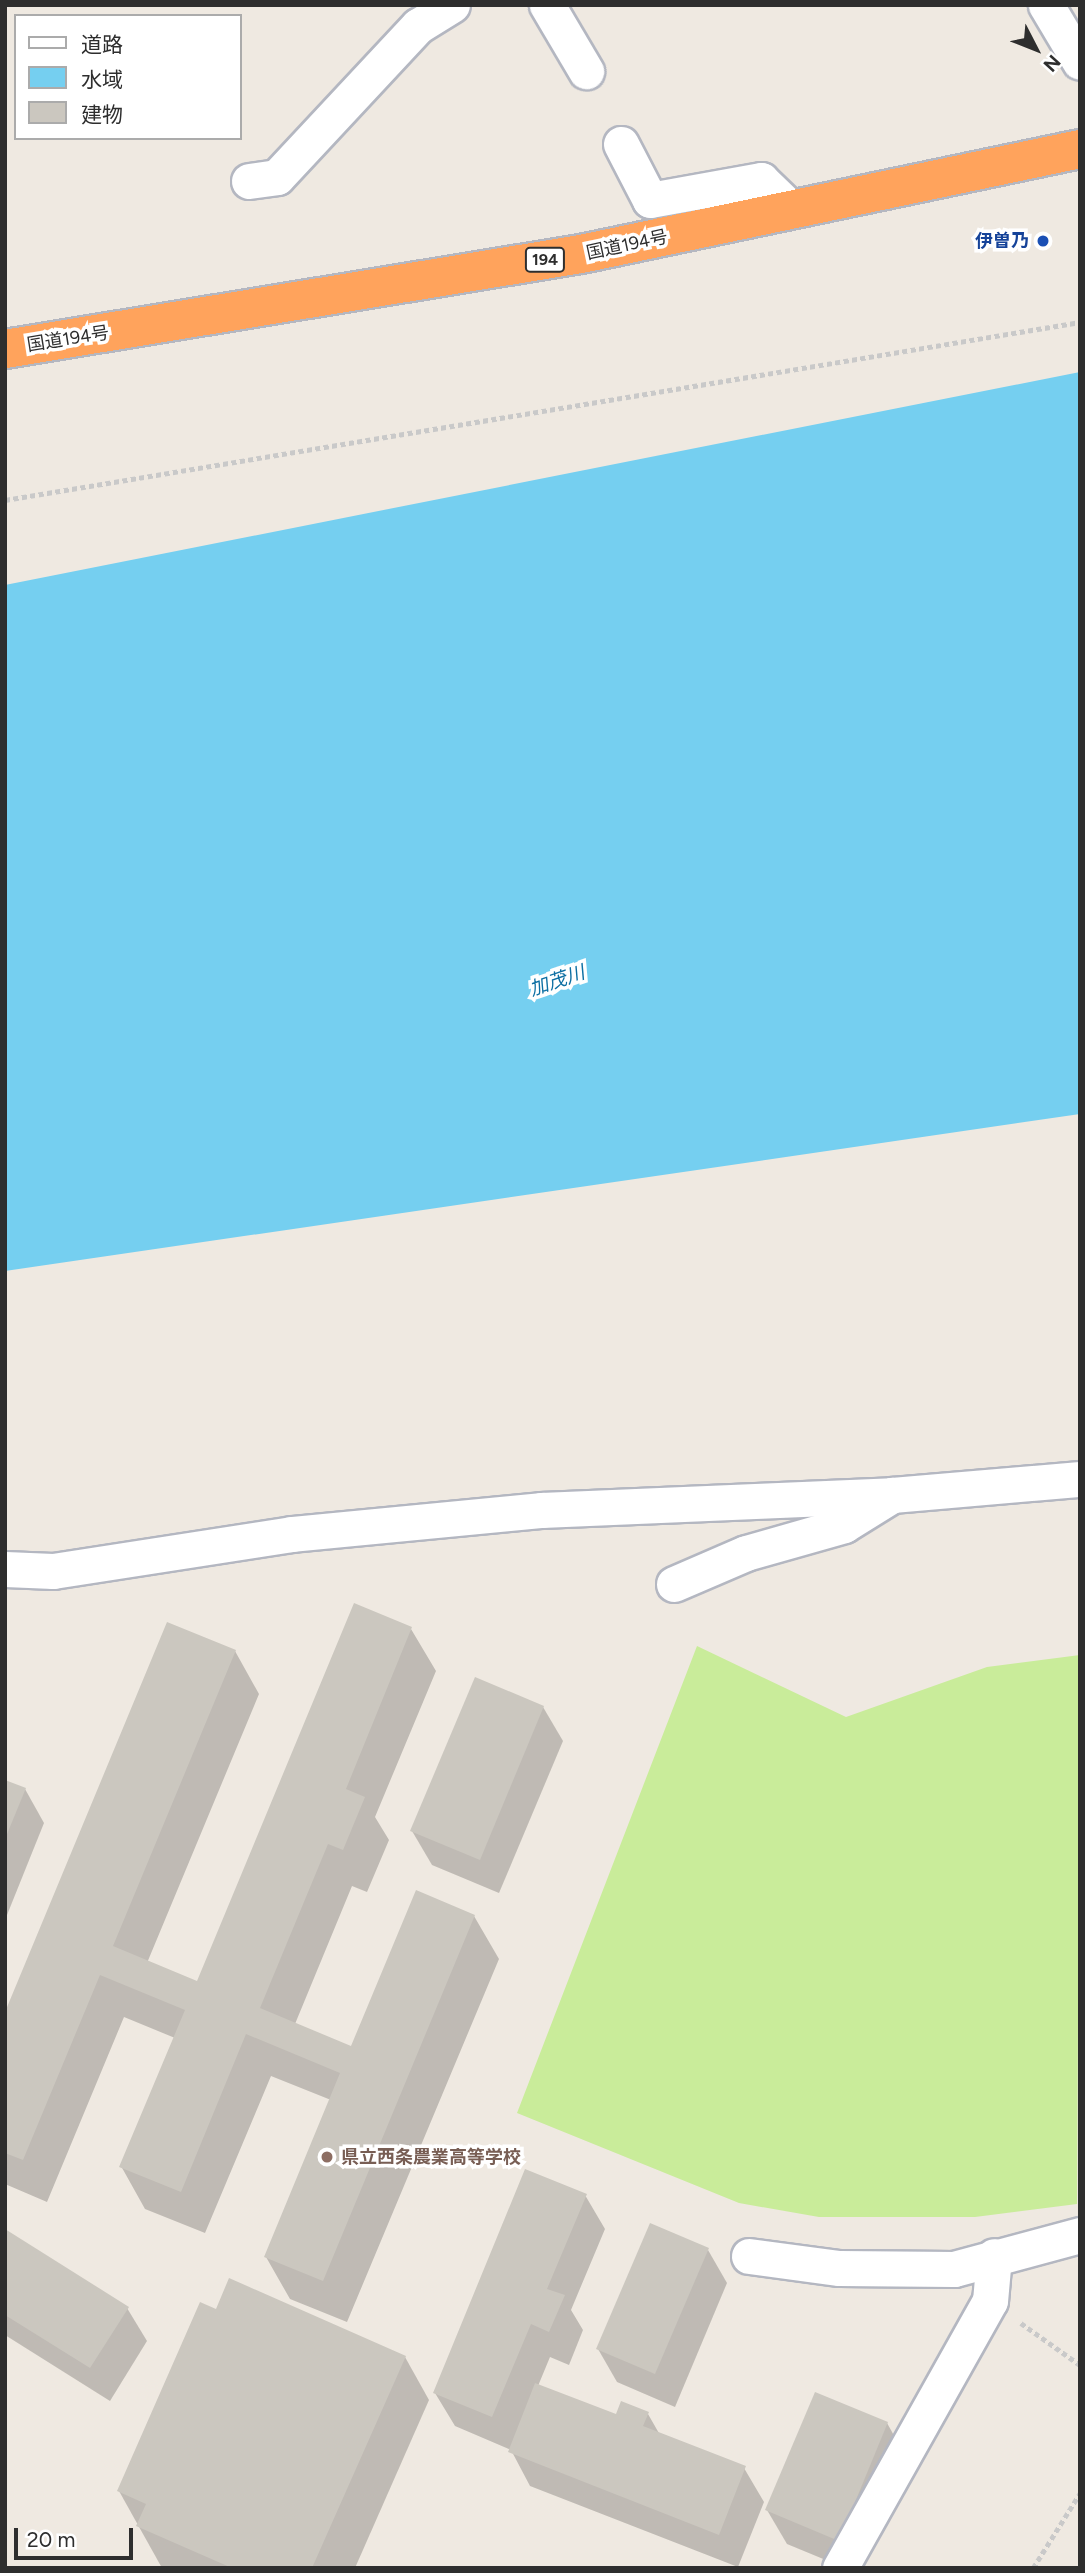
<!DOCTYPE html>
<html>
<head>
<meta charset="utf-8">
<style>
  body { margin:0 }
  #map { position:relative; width:1085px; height:2573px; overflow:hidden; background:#efe9e1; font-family:Figtree,"Noto Sans JP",sans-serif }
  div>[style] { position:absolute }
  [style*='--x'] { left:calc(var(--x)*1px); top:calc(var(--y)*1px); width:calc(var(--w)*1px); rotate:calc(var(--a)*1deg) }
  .pitch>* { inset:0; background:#c9ec9a }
  .water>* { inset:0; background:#75cff0 }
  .shadow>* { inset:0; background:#0003 }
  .building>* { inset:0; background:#cbc7bf }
  .path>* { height:4.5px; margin-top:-2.25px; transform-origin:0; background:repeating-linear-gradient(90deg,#c9c9c9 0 5px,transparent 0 8.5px) }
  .roads { filter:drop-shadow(2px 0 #b4b7c1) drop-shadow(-2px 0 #b4b7c1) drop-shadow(0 2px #b4b7c1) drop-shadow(0 -2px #b4b7c1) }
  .street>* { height:35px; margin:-17.5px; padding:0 17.5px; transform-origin:17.5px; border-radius:17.5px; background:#fff }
  .highway>* { height:38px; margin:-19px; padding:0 19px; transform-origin:19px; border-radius:19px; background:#ffa35c }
  .dots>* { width:19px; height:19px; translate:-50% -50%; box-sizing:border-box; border:4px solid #fff; border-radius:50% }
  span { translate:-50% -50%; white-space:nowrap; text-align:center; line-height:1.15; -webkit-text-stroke:7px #fff; paint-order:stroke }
  .shield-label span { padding:2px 5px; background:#fff; border:2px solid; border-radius:5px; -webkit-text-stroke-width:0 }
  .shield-label { font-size:16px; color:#2e2e2e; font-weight:700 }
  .transit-label { font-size:18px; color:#164399; font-weight:700 }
  .right { translate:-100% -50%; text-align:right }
  .street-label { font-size:18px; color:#2e2e2e }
  .education-label { font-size:18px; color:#785e54; font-weight:700 }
  .left { translate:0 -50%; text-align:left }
  .water-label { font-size:19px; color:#0d6fa3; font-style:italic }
  .frame { position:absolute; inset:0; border:7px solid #2e2e2e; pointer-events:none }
  .legend { position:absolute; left:14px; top:14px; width:228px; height:126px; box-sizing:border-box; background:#fff; border:2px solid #ababab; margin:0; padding:9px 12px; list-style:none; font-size:21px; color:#2e2e2e }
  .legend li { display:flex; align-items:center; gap:14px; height:35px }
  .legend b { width:35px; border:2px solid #ababab }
  .north { position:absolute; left:1001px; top:14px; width:70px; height:70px; -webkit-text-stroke:5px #fff; paint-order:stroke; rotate:132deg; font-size:19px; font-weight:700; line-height:28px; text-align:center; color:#2e2e2e }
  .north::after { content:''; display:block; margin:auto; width:24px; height:32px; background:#2e2e2e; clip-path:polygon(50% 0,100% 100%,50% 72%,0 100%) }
  .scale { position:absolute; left:14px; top:2528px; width:119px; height:32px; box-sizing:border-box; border:4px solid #2e2e2e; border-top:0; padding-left:9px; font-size:21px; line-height:24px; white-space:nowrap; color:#2e2e2e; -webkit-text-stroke:5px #fff; paint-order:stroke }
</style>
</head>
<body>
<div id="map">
  <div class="pitch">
    <i style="clip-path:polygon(697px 1646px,846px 1717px,987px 1667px,1080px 1655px,1077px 2204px,975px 2217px,819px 2217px,739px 2203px,517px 2113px)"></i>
  </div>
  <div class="water">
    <i style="clip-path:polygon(1080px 372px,1080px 1114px,5px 1271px,5px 585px)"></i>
  </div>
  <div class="shadow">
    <i style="clip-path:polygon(411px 1629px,436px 1671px,375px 1817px,389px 1840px,367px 1892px,352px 1886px,295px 2024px,352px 2048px,474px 1916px,499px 1959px,347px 2322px,290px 2299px,266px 2257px,331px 2100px,271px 2076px,205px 2233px,145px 2209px,121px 2166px,175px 2038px,124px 2017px,47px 2202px,5px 2184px,5px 2016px,235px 1651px,259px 1694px,147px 1963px,198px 1983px)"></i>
    <i style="clip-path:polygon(543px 1707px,563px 1741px,499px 1893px,432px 1865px,412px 1831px)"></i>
    <i style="clip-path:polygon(5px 1782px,25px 1789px,44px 1823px,5px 1920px)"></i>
    <i style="clip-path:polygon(585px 2195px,605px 2229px,571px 2310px,583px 2330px,569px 2365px,550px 2357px,538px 2386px,617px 2417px,648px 2414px,660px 2435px,744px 2468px,764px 2502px,738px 2567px,530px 2486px,511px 2450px,455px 2426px,435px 2393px)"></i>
    <i style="clip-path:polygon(5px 2231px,127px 2308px,147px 2341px,110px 2401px,5px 2335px)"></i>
    <i style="clip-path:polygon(708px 2250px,727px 2283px,675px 2407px,617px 2382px,598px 2349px)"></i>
    <i style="clip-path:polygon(217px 2311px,405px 2357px,429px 2400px,355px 2568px,162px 2568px,119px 2491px)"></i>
    <i style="clip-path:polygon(887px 2423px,906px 2457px,845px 2568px,787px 2544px,767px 2510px)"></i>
  </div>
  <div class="building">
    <i style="clip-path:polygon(354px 1603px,412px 1627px,346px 1789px,365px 1797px,343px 1850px,328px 1844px,260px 2008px,351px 2046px,416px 1890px,475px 1915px,323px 2281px,264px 2257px,340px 2073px,246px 2034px,181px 2192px,119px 2167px,185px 2010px,100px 1975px,23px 2160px,5px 2153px,5px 2012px,167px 1622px,236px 1650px,113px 1946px,197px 1981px)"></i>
    <i style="clip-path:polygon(475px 1677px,544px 1706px,480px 1860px,410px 1831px)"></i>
    <i style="clip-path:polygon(5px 1780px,26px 1788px,5px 1839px)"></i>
    <i style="clip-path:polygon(525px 2169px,587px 2194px,547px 2289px,565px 2295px,549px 2332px,531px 2324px,492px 2417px,433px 2393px)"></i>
    <i style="clip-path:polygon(650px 2223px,709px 2248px,655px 2374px,596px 2349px)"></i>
    <i style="clip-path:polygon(5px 2229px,129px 2307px,90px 2368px,5px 2315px)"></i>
    <i style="clip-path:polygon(229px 2278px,406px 2356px,312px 2568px,232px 2568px,136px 2526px,146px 2504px,117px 2491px,200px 2302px,216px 2309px)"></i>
    <i style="clip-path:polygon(535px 2383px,616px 2414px,621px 2401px,649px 2412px,643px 2426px,746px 2466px,719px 2535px,508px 2452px)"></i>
    <i style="clip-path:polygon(815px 2392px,888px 2422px,839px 2541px,765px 2510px)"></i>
  </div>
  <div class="path">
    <i style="--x:5;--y:500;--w:1090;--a:-9.4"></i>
    <i style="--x:1021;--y:2323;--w:72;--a:35.4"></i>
    <i style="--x:1033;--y:2568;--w:89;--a:-57.9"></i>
  </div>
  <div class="roads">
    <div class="street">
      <i style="--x:547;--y:5;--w:77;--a:59.4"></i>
      <i style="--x:1046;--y:5;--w:66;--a:59.2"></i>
      <i style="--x:621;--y:144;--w:63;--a:62.6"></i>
      <i style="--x:650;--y:200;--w:113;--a:-10.2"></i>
      <i style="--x:761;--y:180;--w:43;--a:44.1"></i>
      <i style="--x:249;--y:181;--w:28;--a:-8"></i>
      <i style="--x:277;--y:177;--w:207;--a:-47"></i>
      <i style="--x:418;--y:26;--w:40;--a:-32"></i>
      <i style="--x:5;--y:1569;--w:48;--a:2.4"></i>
      <i style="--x:53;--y:1571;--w:242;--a:-8.8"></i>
      <i style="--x:292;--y:1534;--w:250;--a:-5.5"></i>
      <i style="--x:541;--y:1510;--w:351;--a:-2.4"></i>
      <i style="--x:892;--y:1495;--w:189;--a:-4.9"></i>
      <i style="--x:674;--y:1584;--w:78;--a:-23.3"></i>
      <i style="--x:746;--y:1553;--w:102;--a:-15.9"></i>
      <i style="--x:844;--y:1525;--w:57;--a:-32"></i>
      <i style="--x:749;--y:2256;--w:91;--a:7.6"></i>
      <i style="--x:839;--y:2268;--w:115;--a:0.5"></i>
      <i style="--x:954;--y:2269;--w:131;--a:-15.1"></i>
      <i style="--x:840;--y:2568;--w:306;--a:-60.7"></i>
      <i style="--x:990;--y:2301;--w:45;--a:-84.9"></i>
    </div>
    <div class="highway">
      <i style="--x:5;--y:349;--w:584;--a:-9.37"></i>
      <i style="--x:581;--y:254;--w:510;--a:-11.88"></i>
    </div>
  </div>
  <div class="dots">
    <i style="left:1043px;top:241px;background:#1a4fb4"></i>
    <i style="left:327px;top:2157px;background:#8d6e63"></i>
  </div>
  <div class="shield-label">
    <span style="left:545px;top:260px">194</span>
  </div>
  <div class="transit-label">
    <span class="right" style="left:1029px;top:241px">伊曽乃</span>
  </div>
  <div class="street-label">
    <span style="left:627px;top:245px;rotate:-12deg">国道194号</span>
    <span style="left:68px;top:339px;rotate:-9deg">国道194号</span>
  </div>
  <div class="education-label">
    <span class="left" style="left:341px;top:2157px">県立西条農業高等学校</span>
  </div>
  <div class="water-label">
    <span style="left:557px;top:981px;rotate:-19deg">加茂川</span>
  </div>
  <div class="frame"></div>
  <ul class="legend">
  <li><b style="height:9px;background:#fff"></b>道路</li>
  <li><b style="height:19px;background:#75cff0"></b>水域</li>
  <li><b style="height:19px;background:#cbc7bf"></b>建物</li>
  </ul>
  <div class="north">N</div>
  <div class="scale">20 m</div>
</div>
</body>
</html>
